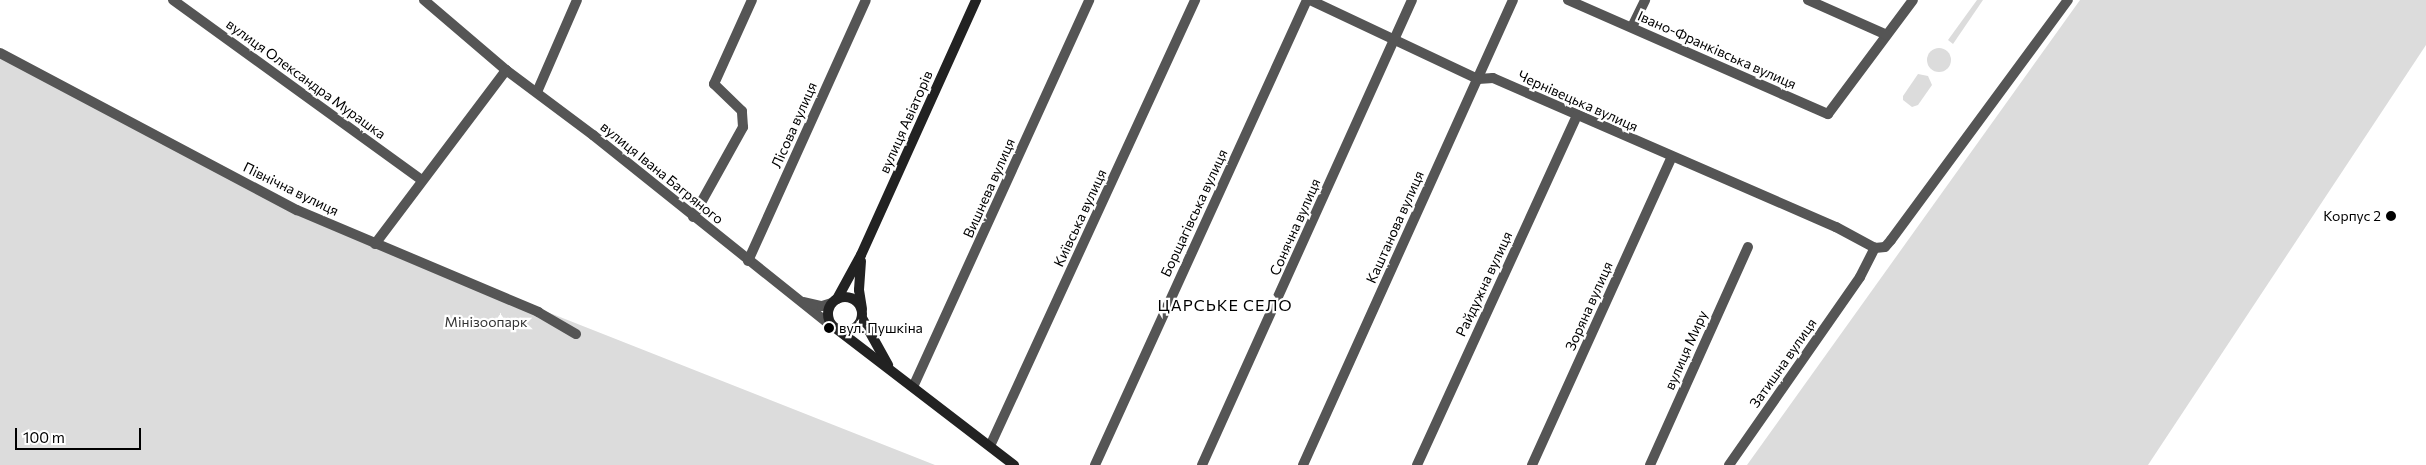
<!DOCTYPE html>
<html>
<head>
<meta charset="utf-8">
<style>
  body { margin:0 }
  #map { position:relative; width:2426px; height:465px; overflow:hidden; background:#fff; font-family:Commissioner,sans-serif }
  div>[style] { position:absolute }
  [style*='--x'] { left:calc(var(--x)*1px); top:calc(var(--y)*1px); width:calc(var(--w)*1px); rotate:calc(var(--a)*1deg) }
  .green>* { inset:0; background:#dcdcdc }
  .round { border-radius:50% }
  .street>* { height:10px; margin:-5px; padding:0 5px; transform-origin:5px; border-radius:5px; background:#555 }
  .secondary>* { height:10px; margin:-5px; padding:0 5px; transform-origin:5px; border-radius:5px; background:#222 }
  .secondary>.ring { margin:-5px; padding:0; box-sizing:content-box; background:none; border:10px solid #222; border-radius:50% }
  .dots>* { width:14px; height:14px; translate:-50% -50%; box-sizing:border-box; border:2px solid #fff; border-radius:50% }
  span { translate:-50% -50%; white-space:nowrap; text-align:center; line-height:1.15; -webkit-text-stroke:4.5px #fff; paint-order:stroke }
  .street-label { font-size:14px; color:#000 }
  .poi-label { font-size:14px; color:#000 }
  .right { translate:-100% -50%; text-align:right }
  .left { translate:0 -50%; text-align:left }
  .park-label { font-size:14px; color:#333 }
  .quarter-label { font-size:16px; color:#000; letter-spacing:1px }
  .scale { position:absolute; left:15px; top:428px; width:126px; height:22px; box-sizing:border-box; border:2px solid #000; border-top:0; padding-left:6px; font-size:15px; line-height:18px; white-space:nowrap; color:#000; -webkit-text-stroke:4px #fff; paint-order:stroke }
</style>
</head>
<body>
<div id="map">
  <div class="green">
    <i style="clip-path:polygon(1977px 0,1983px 0,1953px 44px,1948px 40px)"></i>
    <i style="clip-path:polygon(2080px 0,2426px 0,2426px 45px,2148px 465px,1747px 465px)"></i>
    <i class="round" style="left:1927px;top:48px;width:24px;height:24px"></i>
    <i style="clip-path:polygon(0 53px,165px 141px,375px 244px,935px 465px,0 465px)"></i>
    <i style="clip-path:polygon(1918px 74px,1928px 76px,1932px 85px,1918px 105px,1912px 107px,1903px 100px,1903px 96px)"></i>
  </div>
  <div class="street">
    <i style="--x:173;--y:0;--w:307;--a:35.9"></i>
    <i style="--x:424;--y:0;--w:108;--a:40.5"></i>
    <i style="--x:506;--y:70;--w:109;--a:36.8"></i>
    <i style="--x:593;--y:135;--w:309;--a:38.7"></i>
    <i style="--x:1310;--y:0;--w:186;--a:25.2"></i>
    <i style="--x:1478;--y:79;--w:15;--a:-4"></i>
    <i style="--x:1493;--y:78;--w:374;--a:23.5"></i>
    <i style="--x:1836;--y:227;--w:44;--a:28.3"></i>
    <i style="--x:1875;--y:248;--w:10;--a:-6"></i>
    <i style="--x:1885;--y:247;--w:9;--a:-49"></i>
    <i style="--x:1891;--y:240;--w:298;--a:-53.6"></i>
    <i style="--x:1568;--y:0;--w:284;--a:23.7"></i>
    <i style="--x:1828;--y:114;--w:142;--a:-53.3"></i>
    <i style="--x:1808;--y:0;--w:86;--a:23.9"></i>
    <i style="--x:1632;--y:27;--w:30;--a:-64"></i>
    <i style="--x:0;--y:53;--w:336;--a:27.9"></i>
    <i style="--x:297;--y:210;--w:262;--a:22.9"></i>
    <i style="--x:538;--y:312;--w:44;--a:30.1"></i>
    <i style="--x:537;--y:92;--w:100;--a:-66.5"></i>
    <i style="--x:693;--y:217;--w:103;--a:-60.9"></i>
    <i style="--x:743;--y:127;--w:16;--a:-94"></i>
    <i style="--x:742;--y:111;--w:39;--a:-136"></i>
    <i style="--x:714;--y:84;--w:92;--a:-65.7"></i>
    <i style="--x:375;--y:244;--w:218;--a:-53"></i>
    <i style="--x:748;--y:261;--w:286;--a:-65.7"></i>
    <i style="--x:804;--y:302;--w:18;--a:13"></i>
    <i style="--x:822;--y:306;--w:10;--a:-17"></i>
    <i style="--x:913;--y:387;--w:425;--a:-65.5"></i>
    <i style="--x:990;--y:446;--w:491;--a:-65.3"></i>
    <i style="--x:1095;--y:465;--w:511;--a:-65.49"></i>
    <i style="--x:1202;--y:465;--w:510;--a:-65.7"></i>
    <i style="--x:1303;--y:465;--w:510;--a:-65.7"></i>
    <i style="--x:1417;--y:465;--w:385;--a:-65.4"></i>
    <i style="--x:1532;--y:465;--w:337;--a:-65.6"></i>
    <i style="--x:1650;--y:465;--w:239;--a:-65.8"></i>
    <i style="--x:1729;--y:465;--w:229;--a:-55.1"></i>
    <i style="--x:1860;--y:277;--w:33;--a:-63"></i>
  </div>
  <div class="secondary">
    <i style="--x:861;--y:261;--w:29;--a:94"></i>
    <i style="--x:859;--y:290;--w:19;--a:81"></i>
    <i class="ring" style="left:828px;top:297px;width:24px;height:24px"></i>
    <i style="--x:837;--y:299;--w:50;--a:-61.4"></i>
    <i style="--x:861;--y:255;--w:280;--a:-65.7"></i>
    <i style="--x:862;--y:318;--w:54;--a:61"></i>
    <i style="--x:838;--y:330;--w:222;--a:37.5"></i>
  </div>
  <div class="dots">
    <i style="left:2391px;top:216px;background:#000"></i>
    <i style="left:829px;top:328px;background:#000"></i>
  </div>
  <div class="street-label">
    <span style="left:1717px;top:50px;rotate:24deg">Івано-Франківська вулиця</span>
    <span style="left:306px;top:79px;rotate:36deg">вулиця Олександра Мурашка</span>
    <span style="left:1578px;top:101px;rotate:24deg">Чернівецька вулиця</span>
    <span style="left:906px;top:122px;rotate:-66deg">вулиця Авіаторів</span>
    <span style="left:794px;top:125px;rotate:-66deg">Лісова вулиця</span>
    <span style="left:662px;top:173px;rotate:39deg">вулиця Івана Багряного</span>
    <span style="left:989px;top:188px;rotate:-66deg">Вишнева вулиця</span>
    <span style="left:291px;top:189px;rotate:26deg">Північна вулиця</span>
    <span style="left:1194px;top:213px;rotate:-65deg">Борщагівська вулиця</span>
    <span style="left:1080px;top:218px;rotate:-65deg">Київська вулиця</span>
    <span style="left:1295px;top:227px;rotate:-66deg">Сонячна вулиця</span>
    <span style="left:1395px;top:227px;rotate:-66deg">Каштанова вулиця</span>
    <span style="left:1484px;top:284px;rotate:-65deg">Райдужна вулиця</span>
    <span style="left:1589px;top:306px;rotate:-66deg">Зоряна вулиця</span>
    <span style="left:1686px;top:350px;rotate:-66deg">вулиця Миру</span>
    <span style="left:1783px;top:363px;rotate:-55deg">Затишна вулиця</span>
  </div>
  <div class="poi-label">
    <span class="right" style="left:2381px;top:216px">Корпус 2</span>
    <span class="left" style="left:839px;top:328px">вул. Пушкіна</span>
  </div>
  <div class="park-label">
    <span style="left:486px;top:322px">Мінізоопарк</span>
  </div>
  <div class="quarter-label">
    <span style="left:1225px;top:305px">ЦАРСЬКЕ СЕЛО</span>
  </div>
  <div class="scale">100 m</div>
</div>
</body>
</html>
